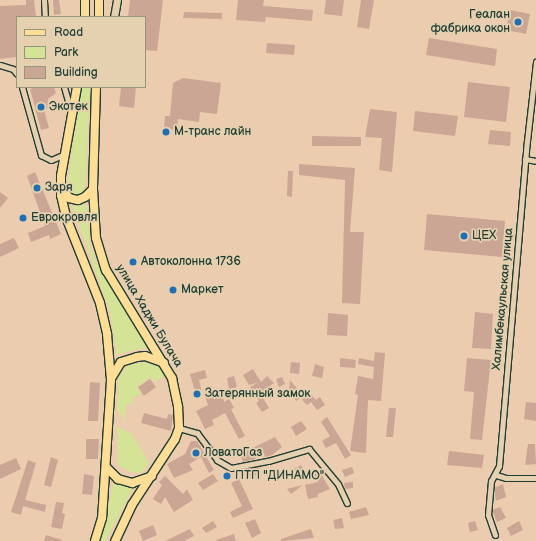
<!DOCTYPE html>
<html>
<head>
<meta charset="utf-8">
<style>
  body { margin:0 }
  #map { position:relative; width:536px; height:541px; overflow:hidden; background:#ecccaf; font-family:"Balsamiq Sans",sans-serif }
  div>[style] { position:absolute }
  [style*='--x'] { left:calc(var(--x)*1px); top:calc(var(--y)*1px); width:calc(var(--w)*1px); rotate:calc(var(--a)*1deg) }
  .green>* { inset:0; background:#d4e396 }
  .building>* { inset:0; background:#cba694 }
  .roads { filter:drop-shadow(1px 0 #1f3d34) drop-shadow(-1px 0 #1f3d34) drop-shadow(0 1px #1f3d34) drop-shadow(0 -1px #1f3d34) }
  .street>* { height:5px; margin:-2.5px; padding:0 2.5px; transform-origin:2.5px; border-radius:2.5px; background:#e5d0af }
  .secondary>* { height:7px; margin:-3.5px; padding:0 3.5px; transform-origin:3.5px; border-radius:3.5px; background:#e5d0af }
  .primary>* { height:8px; margin:-4px; padding:0 4px; transform-origin:4px; border-radius:4px; background:#fedd96 }
  .dots>* { width:11px; height:11px; translate:-50% -50%; box-sizing:border-box; border:2px solid #e5d0af; border-radius:50% }
  span { translate:-50% -50%; white-space:nowrap; text-align:center; line-height:1.15; -webkit-text-stroke:3.5px #e5d0af; paint-order:stroke }
  .poi-label { font-size:12px; color:#1f3d34 }
  .right { translate:-100% -50%; text-align:right }
  .left { translate:0 -50%; text-align:left }
  .street-label { font-size:12px; color:#1f3d34 }
  .legend { position:absolute; left:16px; top:16px; width:130px; height:72px; box-sizing:border-box; background:#e5d0af; border:1px solid #96957e; margin:0; padding:5px 7px; list-style:none; font-size:12px; color:#1f3d34 }
  .legend li { display:flex; align-items:center; gap:8px; height:20px }
  .legend b { width:20px; border:1px solid #96957e }
</style>
</head>
<body>
<div id="map">
  <div class="green">
    <i style="clip-path:polygon(82px 87px,90px 87px,86px 171px,84px 189px,81px 194px,76px 195px,68px 189px,68px 178px)"></i>
    <i style="clip-path:polygon(87px 205px,90px 246px,99px 268px,149px 348px,133px 350px,117px 355px,110px 311px,72px 206px)"></i>
    <i style="clip-path:polygon(144px 362px,160px 366px,165px 376px,155px 382px,150px 377px,137px 387px,141px 393px,133px 399px,133px 404px,126px 404px,124px 420px,117px 409px,119px 376px,128px 365px)"></i>
    <i style="clip-path:polygon(117px 426px,132px 434px,149px 463px,142px 473px,132px 472px,118px 465px)"></i>
    <i style="clip-path:polygon(114px 482px,133px 488px,105px 541px,100px 541px)"></i>
  </div>
  <div class="building">
    <i style="clip-path:polygon(26px 0,34px 0,36px 17px,17px 17px,17px 57px,0 59px,0 6px,26px 5px)"></i>
    <i style="clip-path:polygon(53px 0,59px 0,61px 14px,54px 15px)"></i>
    <i style="clip-path:polygon(130px 0,163px 0,157px 51px,145px 50px,145px 17px,128px 17px)"></i>
    <i style="clip-path:polygon(238px 0,264px 0,263px 6px,313px 10px,312px 21px,266px 17px,265px 22px,236px 20px)"></i>
    <i style="clip-path:polygon(326px 0,344px 0,342px 16px,324px 14px)"></i>
    <i style="clip-path:polygon(361px 0,374px 0,369px 29px,357px 27px)"></i>
    <i style="clip-path:polygon(510px 10px,530px 14px,526px 34px,506px 30px)"></i>
    <i style="clip-path:polygon(184px 12px,222px 13px,222px 19px,183px 18px)"></i>
    <i style="clip-path:polygon(429px 38px,497px 49px,495px 66px,426px 55px)"></i>
    <i style="clip-path:polygon(267px 43px,295px 45px,294px 55px,266px 53px)"></i>
    <i style="clip-path:polygon(183px 78px,221px 83px,217px 114px,200px 112px,199px 122px,178px 119px,177px 130px,164px 128px,165px 116px,170px 116px,173px 83px)"></i>
    <i style="clip-path:polygon(468px 82px,510px 87px,506px 122px,464px 117px)"></i>
    <i style="clip-path:polygon(37px 87px,54px 87px,56px 93px,48px 99px,47px 109px,44px 110px,49px 128px,41px 130px,30px 89px)"></i>
    <i style="clip-path:polygon(121px 87px,136px 87px,134px 108px,119px 106px)"></i>
    <i style="clip-path:polygon(370px 109px,397px 112px,392px 172px,379px 170px,382px 138px,365px 137px)"></i>
    <i style="clip-path:polygon(415px 111px,458px 116px,455px 136px,413px 131px)"></i>
    <i style="clip-path:polygon(490px 130px,511px 132px,510px 146px,488px 144px)"></i>
    <i style="clip-path:polygon(312px 136px,361px 137px,361px 146px,312px 146px)"></i>
    <i style="clip-path:polygon(299px 164px,355px 168px,350px 232px,364px 232px,360px 304px,342px 303px,345px 180px,299px 175px)"></i>
    <i style="clip-path:polygon(288px 171px,293px 171px,292px 197px,287px 196px)"></i>
    <i style="clip-path:polygon(35px 172px,61px 234px,50px 239px,49px 235px,31px 242px,28px 233px,45px 226px,27px 176px)"></i>
    <i style="clip-path:polygon(0 192px,8px 198px,0 208px)"></i>
    <i style="clip-path:polygon(427px 214px,505px 221px,502px 257px,424px 250px)"></i>
    <i style="clip-path:polygon(14px 238px,19px 248px,0 257px,0 244px)"></i>
    <i style="clip-path:polygon(475px 312px,493px 314px,491px 349px,472px 348px)"></i>
    <i style="clip-path:polygon(328px 313px,348px 315px,347px 336px,327px 335px)"></i>
    <i style="clip-path:polygon(375px 352px,385px 353px,381px 401px,368px 400px,366px 453px,350px 451px,358px 395px,355px 394px,358px 376px,373px 379px,374px 367px,358px 364px,359px 358px,374px 361px)"></i>
    <i style="clip-path:polygon(340px 358px,356px 360px,355px 368px,340px 367px)"></i>
    <i style="clip-path:polygon(467px 358px,491px 360px,482px 440px,470px 439px,474px 392px,464px 391px)"></i>
    <i style="clip-path:polygon(291px 362px,300px 363px,299px 374px,290px 373px)"></i>
    <i style="clip-path:polygon(315px 364px,324px 367px,322px 378px,312px 376px)"></i>
    <i style="clip-path:polygon(253px 369px,261px 382px,267px 376px,274px 383px,260px 393px,269px 408px,262px 412px,256px 403px,259px 401px,250px 387px,259px 382px,249px 385px,243px 375px)"></i>
    <i style="clip-path:polygon(205px 370px,207px 378px,199px 380px,202px 393px,196px 395px,190px 374px)"></i>
    <i style="clip-path:polygon(234px 376px,237px 387px,229px 389px,227px 378px)"></i>
    <i style="clip-path:polygon(282px 377px,285px 384px,279px 387px,276px 379px)"></i>
    <i style="clip-path:polygon(150px 379px,156px 387px,144px 396px,138px 387px)"></i>
    <i style="clip-path:polygon(290px 380px,303px 396px,296px 401px,289px 391px)"></i>
    <i style="clip-path:polygon(90px 382px,100px 383px,98px 421px,88px 421px)"></i>
    <i style="clip-path:polygon(306px 389px,316px 400px,320px 397px,325px 405px,317px 410px,311px 402px,307px 405px,302px 400px,306px 396px,304px 391px)"></i>
    <i style="clip-path:polygon(222px 392px,224px 402px,229px 399px,234px 408px,231px 409px,245px 436px,239px 439px,225px 413px,212px 420px,214px 425px,205px 429px,196px 411px,208px 405px,205px 396px)"></i>
    <i style="clip-path:polygon(526px 402px,536px 403px,536px 421px,524px 419px)"></i>
    <i style="clip-path:polygon(389px 408px,396px 408px,393px 437px,386px 437px)"></i>
    <i style="clip-path:polygon(144px 413px,167px 419px,168px 414px,173px 415px,171px 431px,141px 423px)"></i>
    <i style="clip-path:polygon(327px 417px,351px 455px,345px 459px,336px 443px,326px 448px,322px 441px,330px 436px,321px 422px)"></i>
    <i style="clip-path:polygon(301px 421px,307px 429px,296px 436px,291px 427px)"></i>
    <i style="clip-path:polygon(275px 437px,282px 447px,272px 455px,265px 457px,264px 453px,255px 459px,243px 462px,240px 454px)"></i>
    <i style="clip-path:polygon(86px 439px,99px 439px,98px 459px,86px 459px)"></i>
    <i style="clip-path:polygon(191px 441px,197px 441px,214px 470px,209px 473px,201px 457px,189px 464px,193px 470px,174px 478px,167px 464px,185px 454px)"></i>
    <i style="clip-path:polygon(528px 444px,535px 444px,536px 464px,525px 465px)"></i>
    <i style="clip-path:polygon(449px 451px,484px 455px,482px 468px,447px 465px)"></i>
    <i style="clip-path:polygon(51px 457px,58px 460px,51px 487px,44px 485px)"></i>
    <i style="clip-path:polygon(16px 458px,21px 469px,0 479px,0 465px)"></i>
    <i style="clip-path:polygon(28px 460px,36px 463px,25px 500px,46px 505px,45px 512px,23px 506px,21px 515px,11px 512px)"></i>
    <i style="clip-path:polygon(301px 465px,307px 475px,299px 479px,294px 469px)"></i>
    <i style="clip-path:polygon(259px 467px,261px 473px,250px 478px,246px 469px)"></i>
    <i style="clip-path:polygon(352px 467px,354px 473px,345px 477px,342px 470px)"></i>
    <i style="clip-path:polygon(319px 471px,330px 489px,318px 494px,318px 497px,308px 499px,305px 485px,318px 482px,314px 474px)"></i>
    <i style="clip-path:polygon(84px 474px,94px 476px,92px 495px,82px 494px)"></i>
    <i style="clip-path:polygon(213px 474px,218px 481px,203px 490px,198px 483px)"></i>
    <i style="clip-path:polygon(165px 476px,183px 494px,187px 489px,193px 500px,174px 512px,165px 497px,161px 504px,153px 499px,162px 485px,159px 482px)"></i>
    <i style="clip-path:polygon(239px 479px,253px 509px,233px 518px,230px 512px,242px 506px,231px 483px)"></i>
    <i style="clip-path:polygon(353px 482px,353px 488px,345px 489px,344px 483px)"></i>
    <i style="clip-path:polygon(503px 484px,506px 497px,496px 501px,494px 488px)"></i>
    <i style="clip-path:polygon(303px 485px,291px 494px,287px 489px)"></i>
    <i style="clip-path:polygon(56px 502px,64px 503px,62px 513px,65px 514px,62px 529px,51px 527px)"></i>
    <i style="clip-path:polygon(366px 507px,369px 515px,351px 519px,349px 512px)"></i>
    <i style="clip-path:polygon(500px 507px,506px 518px,497px 522px,492px 510px)"></i>
    <i style="clip-path:polygon(342px 518px,344px 528px,335px 529px,333px 520px)"></i>
    <i style="clip-path:polygon(255px 519px,261px 533px,252px 538px,245px 523px)"></i>
    <i style="clip-path:polygon(213px 521px,217px 527px,206px 533px,202px 528px)"></i>
    <i style="clip-path:polygon(475px 521px,478px 530px,470px 532px,468px 523px)"></i>
    <i style="clip-path:polygon(519px 521px,523px 530px,511px 536px,507px 528px)"></i>
    <i style="clip-path:polygon(153px 525px,157px 535px,143px 541px,139px 531px)"></i>
    <i style="clip-path:polygon(190px 529px,194px 536px,184px 541px,165px 541px)"></i>
    <i style="clip-path:polygon(311px 529px,314px 538px,281px 541px,281px 539px)"></i>
    <i style="clip-path:polygon(234px 534px,236px 541px,216px 541px,216px 540px)"></i>
    <i style="clip-path:polygon(46px 535px,62px 540px,62px 541px,44px 541px)"></i>
  </div>
  <div class="roads">
    <div class="street">
      <i style="--x:44;--y:0;--w:17;--a:87"></i>
      <i style="--x:0;--y:65;--w:14;--a:17"></i>
      <i style="--x:13;--y:69;--w:6;--a:51"></i>
      <i style="--x:22;--y:87;--w:71;--a:74.4"></i>
      <i style="--x:41;--y:155;--w:11;--a:27"></i>
      <i style="--x:51;--y:160;--w:15;--a:-23"></i>
      <i style="--x:64;--y:87;--w:25;--a:74"></i>
      <i style="--x:525;--y:159;--w:11;--a:10"></i>
      <i style="--x:179;--y:428;--w:19;--a:16"></i>
      <i style="--x:197;--y:433;--w:34;--a:53"></i>
      <i style="--x:217;--y:460;--w:16;--a:30"></i>
      <i style="--x:231;--y:468;--w:38;--a:-11"></i>
      <i style="--x:268;--y:461;--w:43;--a:-16.3"></i>
      <i style="--x:309;--y:449;--w:45;--a:50.4"></i>
      <i style="--x:338;--y:484;--w:21;--a:65"></i>
      <i style="--x:496;--y:475;--w:10;--a:17"></i>
      <i style="--x:506;--y:478;--w:30;--a:0"></i>
      <i style="--x:495;--y:535;--w:21;--a:-109"></i>
      <i style="--x:488;--y:515;--w:34;--a:-85"></i>
      <i style="--x:491;--y:481;--w:17;--a:-62"></i>
      <i style="--x:499;--y:466;--w:326;--a:-85.1"></i>
      <i style="--x:527;--y:141;--w:80;--a:-83.5"></i>
    </div>
    <div class="secondary">
      <i style="--x:114;--y:17;--w:17;--a:-80"></i>
    </div>
    <div class="primary">
      <i style="--x:85;--y:17;--w:17;--a:-90"></i>
      <i style="--x:99;--y:17;--w:17;--a:-90"></i>
      <i style="--x:77;--y:87;--w:90;--a:100.2"></i>
      <i style="--x:61;--y:176;--w:19;--a:90"></i>
      <i style="--x:61;--y:195;--w:23;--a:77"></i>
      <i style="--x:66;--y:217;--w:92;--a:68.4"></i>
      <i style="--x:100;--y:303;--w:32;--a:77"></i>
      <i style="--x:107;--y:334;--w:46;--a:85"></i>
      <i style="--x:111;--y:380;--w:138;--a:93.7"></i>
      <i style="--x:102;--y:518;--w:24;--a:107"></i>
      <i style="--x:96;--y:87;--w:102;--a:91.7"></i>
      <i style="--x:93;--y:189;--w:49;--a:86.5"></i>
      <i style="--x:96;--y:238;--w:34;--a:73"></i>
      <i style="--x:106;--y:270;--w:127;--a:58.6"></i>
      <i style="--x:172;--y:378;--w:30;--a:78"></i>
      <i style="--x:178;--y:407;--w:21;--a:87"></i>
      <i style="--x:179;--y:428;--w:12;--a:110"></i>
      <i style="--x:175;--y:439;--w:79;--a:123.1"></i>
      <i style="--x:132;--y:505;--w:40;--a:115"></i>
      <i style="--x:62;--y:188;--w:12;--a:55"></i>
      <i style="--x:69;--y:198;--w:9;--a:13"></i>
      <i style="--x:78;--y:200;--w:8;--a:-23"></i>
      <i style="--x:85;--y:197;--w:11;--a:-45"></i>
      <i style="--x:112;--y:377;--w:17;--a:-59"></i>
      <i style="--x:121;--y:362;--w:17;--a:-17"></i>
      <i style="--x:137;--y:357;--w:8;--a:-7"></i>
      <i style="--x:145;--y:356;--w:20;--a:20"></i>
      <i style="--x:107;--y:468;--w:16;--a:45"></i>
      <i style="--x:118;--y:479;--w:15;--a:16"></i>
      <i style="--x:132;--y:483;--w:21;--a:-19"></i>
    </div>
  </div>
  <div class="dots">
    <i style="left:518px;top:22px;background:#1f6fb2"></i>
    <i style="left:41px;top:107px;background:#1f6fb2"></i>
    <i style="left:166px;top:132px;background:#1f6fb2"></i>
    <i style="left:37px;top:188px;background:#1f6fb2"></i>
    <i style="left:23px;top:218px;background:#1f6fb2"></i>
    <i style="left:464px;top:236px;background:#1f6fb2"></i>
    <i style="left:133px;top:262px;background:#1f6fb2"></i>
    <i style="left:173px;top:290px;background:#1f6fb2"></i>
    <i style="left:197px;top:394px;background:#1f6fb2"></i>
    <i style="left:196px;top:453px;background:#1f6fb2"></i>
    <i style="left:227px;top:476px;background:#1f6fb2"></i>
  </div>
  <div class="poi-label">
    <span class="right" style="left:510px;top:22px">Геалан<br>фабрика окон</span>
    <span class="left" style="left:49px;top:107px">Экотек</span>
    <span class="left" style="left:174px;top:132px">М-транс лайн</span>
    <span class="left" style="left:45px;top:188px">Заря</span>
    <span class="left" style="left:31px;top:218px">Еврокровля</span>
    <span class="left" style="left:472px;top:236px">ЦЕХ</span>
    <span class="left" style="left:141px;top:262px">Автоколонна 1736</span>
    <span class="left" style="left:181px;top:290px">Маркет</span>
    <span class="left" style="left:205px;top:394px">Затерянный замок</span>
    <span class="left" style="left:204px;top:453px">ЛоватоГаз</span>
    <span class="left" style="left:235px;top:476px">ПТП "ДИНАМО"</span>
  </div>
  <div class="street-label">
    <span style="left:503px;top:299px;rotate:-85deg">Халимбекаульская улица</span>
    <span style="left:149px;top:316px;rotate:59deg">улица Хаджи Булача</span>
  </div>
  <ul class="legend">
  <li><b style="height:5px;background:#fedd96"></b>Road</li>
  <li><b style="height:11px;background:#d4e396"></b>Park</li>
  <li><b style="height:11px;background:#cba694"></b>Building</li>
  </ul>
</div>
</body>
</html>
